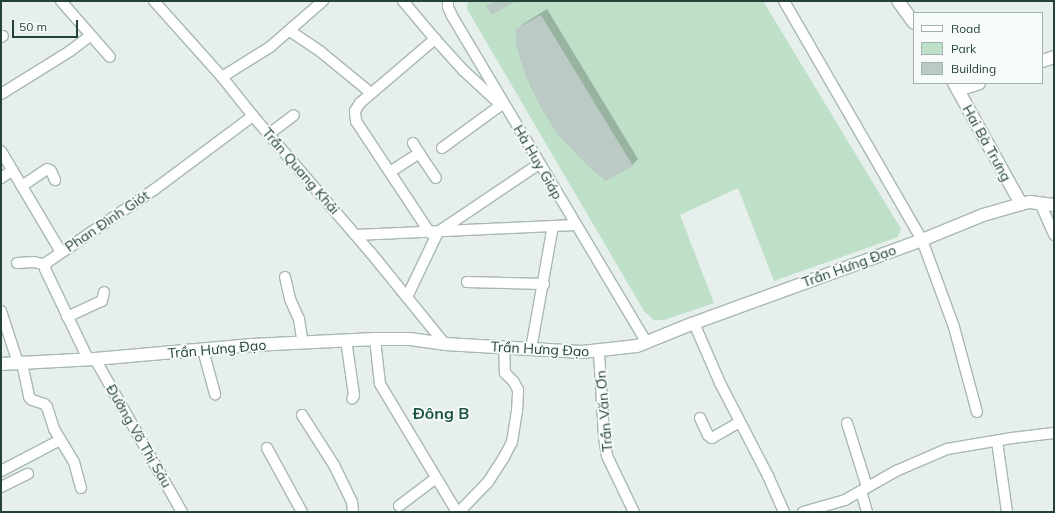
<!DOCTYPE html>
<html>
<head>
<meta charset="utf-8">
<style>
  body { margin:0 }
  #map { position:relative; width:1055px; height:513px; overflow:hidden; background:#e6efeb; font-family:Mulish,sans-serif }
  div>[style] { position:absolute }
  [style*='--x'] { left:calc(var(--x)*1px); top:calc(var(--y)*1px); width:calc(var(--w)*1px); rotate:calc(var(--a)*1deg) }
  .green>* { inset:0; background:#bfe0c8 }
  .shadow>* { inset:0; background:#0003 }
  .building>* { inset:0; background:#bbcac4 }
  .roads { filter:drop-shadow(1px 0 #a8b8b2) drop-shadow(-1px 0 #a8b8b2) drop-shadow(0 1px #a8b8b2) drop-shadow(0 -1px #a8b8b2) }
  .minor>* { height:10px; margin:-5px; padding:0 5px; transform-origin:5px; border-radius:5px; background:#fff }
  .tertiary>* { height:12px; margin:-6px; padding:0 6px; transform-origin:6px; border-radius:6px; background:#fff }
  .secondary>* { height:12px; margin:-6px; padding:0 6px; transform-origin:6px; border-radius:6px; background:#fff }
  span { translate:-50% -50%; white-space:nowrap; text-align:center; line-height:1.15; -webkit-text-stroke:3.5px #f7fbf9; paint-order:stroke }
  .street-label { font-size:14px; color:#24423a }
  .quarter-label { font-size:16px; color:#1f5548; font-weight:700 }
  .frame { position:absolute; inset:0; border:2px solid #24423a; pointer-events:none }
  .legend { position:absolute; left:913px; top:12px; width:130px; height:72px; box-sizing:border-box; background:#f7fbf9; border:1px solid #a3b1ad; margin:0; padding:5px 7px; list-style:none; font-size:12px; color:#24423a }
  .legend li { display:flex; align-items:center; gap:8px; height:20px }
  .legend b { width:20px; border:1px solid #a3b1ad }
  .scale { position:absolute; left:12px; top:20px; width:66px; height:18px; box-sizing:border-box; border:2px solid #24423a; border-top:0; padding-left:5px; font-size:12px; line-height:14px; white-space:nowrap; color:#24423a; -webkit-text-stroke:3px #f7fbf9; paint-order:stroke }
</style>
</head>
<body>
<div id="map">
  <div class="green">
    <i style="clip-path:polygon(468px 1px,763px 1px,901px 229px,898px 237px,774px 281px,738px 188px,680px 215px,714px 303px,664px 320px,654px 320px,644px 311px,467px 9px)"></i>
  </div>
  <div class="shadow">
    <i style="clip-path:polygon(547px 9px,638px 159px,632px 165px,548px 118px,530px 85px,521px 60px,517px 30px,523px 24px)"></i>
  </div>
  <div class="building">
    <i style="clip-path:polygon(496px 1px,516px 1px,492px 15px,486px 6px)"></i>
    <i style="clip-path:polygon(541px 15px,633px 166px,606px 181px,590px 168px,558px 135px,541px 108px,525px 74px,516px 45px,516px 29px)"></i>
  </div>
  <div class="roads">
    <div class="minor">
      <i style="--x:61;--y:1;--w:74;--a:48.8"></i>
      <i style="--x:154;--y:1;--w:102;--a:48.2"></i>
      <i style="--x:222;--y:77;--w:50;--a:51.5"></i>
      <i style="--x:253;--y:116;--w:181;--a:49.3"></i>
      <i style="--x:371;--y:253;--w:117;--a:50.9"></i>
      <i style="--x:403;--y:1;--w:50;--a:49.9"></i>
      <i style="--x:435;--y:39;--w:42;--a:47.9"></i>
      <i style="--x:463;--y:70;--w:52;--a:42.6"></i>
      <i style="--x:448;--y:1;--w:6;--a:90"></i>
      <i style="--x:448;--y:7;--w:10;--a:66"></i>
      <i style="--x:452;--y:16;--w:381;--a:59.2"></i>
      <i style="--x:784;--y:1;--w:276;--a:60"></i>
      <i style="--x:922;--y:240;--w:93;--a:69.8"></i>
      <i style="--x:954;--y:327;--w:88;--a:74.9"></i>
      <i style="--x:290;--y:31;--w:37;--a:34"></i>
      <i style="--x:321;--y:52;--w:65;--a:39.4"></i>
      <i style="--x:1;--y:37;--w:2;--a:-27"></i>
      <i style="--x:222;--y:77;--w:57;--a:-32"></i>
      <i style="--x:270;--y:47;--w:70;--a:-41"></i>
      <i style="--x:1;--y:94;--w:81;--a:-31.9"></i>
      <i style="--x:70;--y:51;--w:25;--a:-37"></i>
      <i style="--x:269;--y:134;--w:31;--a:-37"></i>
      <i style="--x:413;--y:143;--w:12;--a:59"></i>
      <i style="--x:442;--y:148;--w:73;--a:-36.1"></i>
      <i style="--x:1;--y:151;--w:117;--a:59.3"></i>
      <i style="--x:390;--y:172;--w:35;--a:-33"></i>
      <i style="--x:419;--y:153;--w:30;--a:56"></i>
      <i style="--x:1;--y:178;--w:14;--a:-34"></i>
      <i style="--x:22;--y:186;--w:30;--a:-34"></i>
      <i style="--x:47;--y:169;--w:4;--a:27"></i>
      <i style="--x:51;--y:171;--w:10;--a:66"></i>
      <i style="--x:1040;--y:203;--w:35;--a:66"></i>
      <i style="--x:430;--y:233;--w:134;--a:-123.5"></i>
      <i style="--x:356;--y:121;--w:10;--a:-96"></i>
      <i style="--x:355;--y:111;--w:9;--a:-58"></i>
      <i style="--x:360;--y:103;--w:99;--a:-40.5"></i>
      <i style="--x:356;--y:235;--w:219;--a:-2.6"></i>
      <i style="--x:17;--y:263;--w:17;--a:-3"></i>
      <i style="--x:34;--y:262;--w:12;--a:14"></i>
      <i style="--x:285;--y:277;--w:23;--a:77"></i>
      <i style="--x:290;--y:299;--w:22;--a:66"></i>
      <i style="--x:299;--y:319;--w:24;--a:81"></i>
      <i style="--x:467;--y:282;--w:77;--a:1.5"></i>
      <i style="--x:407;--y:297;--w:72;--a:-64.5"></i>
      <i style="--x:438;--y:232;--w:122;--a:-34"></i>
      <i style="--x:1;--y:311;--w:55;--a:71.9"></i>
      <i style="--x:67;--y:317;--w:38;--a:-25"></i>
      <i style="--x:102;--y:301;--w:9;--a:-77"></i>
      <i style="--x:694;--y:323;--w:65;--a:66.6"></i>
      <i style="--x:720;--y:383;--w:105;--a:62.7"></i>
      <i style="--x:768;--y:476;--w:39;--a:66"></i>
      <i style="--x:375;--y:339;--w:45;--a:83.7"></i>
      <i style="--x:380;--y:384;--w:149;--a:59"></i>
      <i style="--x:346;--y:340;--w:56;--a:81.7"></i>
      <i style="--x:354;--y:395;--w:4;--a:117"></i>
      <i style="--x:531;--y:349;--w:125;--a:-79.9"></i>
      <i style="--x:203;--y:350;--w:46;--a:74.7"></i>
      <i style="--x:599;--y:352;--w:85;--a:86.6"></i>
      <i style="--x:604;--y:437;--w:19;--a:81"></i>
      <i style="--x:607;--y:456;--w:62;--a:64.3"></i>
      <i style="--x:88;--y:359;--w:100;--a:-115.5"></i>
      <i style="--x:45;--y:269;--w:6;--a:-81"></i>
      <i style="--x:46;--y:263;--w:132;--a:-34.2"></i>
      <i style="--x:155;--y:189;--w:122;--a:-36.7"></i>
      <i style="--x:95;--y:359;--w:176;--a:60.4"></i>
      <i style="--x:22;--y:363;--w:35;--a:78"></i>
      <i style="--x:29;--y:397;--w:4;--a:45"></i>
      <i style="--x:32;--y:400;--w:13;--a:18"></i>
      <i style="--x:44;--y:404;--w:4;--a:45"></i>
      <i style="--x:47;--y:407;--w:23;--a:72"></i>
      <i style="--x:54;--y:429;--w:39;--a:59"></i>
      <i style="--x:74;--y:462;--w:27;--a:75"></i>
      <i style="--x:302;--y:415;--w:59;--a:57.4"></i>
      <i style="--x:334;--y:465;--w:41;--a:64.1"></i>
      <i style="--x:352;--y:502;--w:10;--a:84"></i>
      <i style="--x:700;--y:418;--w:19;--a:65"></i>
      <i style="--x:708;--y:435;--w:5;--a:37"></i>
      <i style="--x:712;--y:438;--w:32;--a:-30"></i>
      <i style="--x:847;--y:423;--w:67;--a:72.6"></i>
      <i style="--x:997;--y:441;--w:72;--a:82"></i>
      <i style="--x:267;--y:448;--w:73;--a:61.3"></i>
      <i style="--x:1;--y:471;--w:67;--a:-27.7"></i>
      <i style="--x:1;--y:487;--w:30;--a:-26"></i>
      <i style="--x:861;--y:491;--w:22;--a:74"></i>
      <i style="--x:399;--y:506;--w:46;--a:-37.1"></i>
      <i style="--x:459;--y:512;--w:42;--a:-46"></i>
      <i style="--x:488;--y:482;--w:30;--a:-57"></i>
      <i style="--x:504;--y:457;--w:17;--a:-62"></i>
      <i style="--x:512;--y:442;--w:30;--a:-81"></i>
      <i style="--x:517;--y:412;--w:22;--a:-87"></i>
      <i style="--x:518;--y:390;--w:9;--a:-117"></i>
      <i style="--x:514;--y:382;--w:13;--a:-135"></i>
      <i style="--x:505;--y:373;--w:26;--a:-92"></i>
      <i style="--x:803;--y:512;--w:44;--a:-15.9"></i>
      <i style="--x:845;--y:500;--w:59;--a:-29.6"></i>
      <i style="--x:896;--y:471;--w:56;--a:-23.3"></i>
      <i style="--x:947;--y:449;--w:66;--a:-9.6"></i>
      <i style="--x:1012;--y:438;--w:42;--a:-6.8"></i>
    </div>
    <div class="tertiary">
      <i style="--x:1042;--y:61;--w:13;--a:-18"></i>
      <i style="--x:958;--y:90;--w:22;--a:-18"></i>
    </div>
    <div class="secondary">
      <i style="--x:898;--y:1;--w:27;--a:54"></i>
      <i style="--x:954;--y:83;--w:138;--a:61"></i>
      <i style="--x:1;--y:364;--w:94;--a:-3"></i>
      <i style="--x:95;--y:359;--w:158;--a:-5.1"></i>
      <i style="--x:252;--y:345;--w:123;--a:-2.8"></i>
      <i style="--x:375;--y:339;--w:35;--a:0"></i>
      <i style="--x:410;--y:339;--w:35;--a:8"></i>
      <i style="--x:445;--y:344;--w:137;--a:3.3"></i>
      <i style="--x:582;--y:352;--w:55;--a:-6.2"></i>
      <i style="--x:637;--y:346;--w:61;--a:-22"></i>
      <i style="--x:694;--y:323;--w:243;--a:-20"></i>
      <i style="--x:922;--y:240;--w:66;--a:-22.3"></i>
      <i style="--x:983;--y:215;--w:40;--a:-16"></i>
      <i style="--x:1021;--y:204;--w:9;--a:-13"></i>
      <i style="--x:1030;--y:202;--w:24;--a:7"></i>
    </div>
  </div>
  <div class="street-label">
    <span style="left:987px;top:143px;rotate:61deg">Hai Bà Trưng</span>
    <span style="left:538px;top:162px;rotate:60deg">Hà Huy Giáp</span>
    <span style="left:301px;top:171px;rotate:49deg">Trần Quang Khải</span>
    <span style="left:107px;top:221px;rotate:-34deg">Phan Đình Giót</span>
    <span style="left:849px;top:266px;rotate:-20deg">Trần Hưng Đạo</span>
    <span style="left:217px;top:349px;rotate:-5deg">Trần Hưng Đạo</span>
    <span style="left:540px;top:349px;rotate:3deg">Trần Hưng Đạo</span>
    <span style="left:604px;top:411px;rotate:-95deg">Trần Văn Ơn</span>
    <span style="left:139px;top:436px;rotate:60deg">Đường Võ Thị Sáu</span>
  </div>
  <div class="quarter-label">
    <span style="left:441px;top:413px">Đông B</span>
  </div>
  <div class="frame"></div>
  <ul class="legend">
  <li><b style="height:5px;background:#fff"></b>Road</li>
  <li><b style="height:11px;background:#bfe0c8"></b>Park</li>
  <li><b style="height:11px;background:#bbcac4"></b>Building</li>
  </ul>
  <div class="scale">50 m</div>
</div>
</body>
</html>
